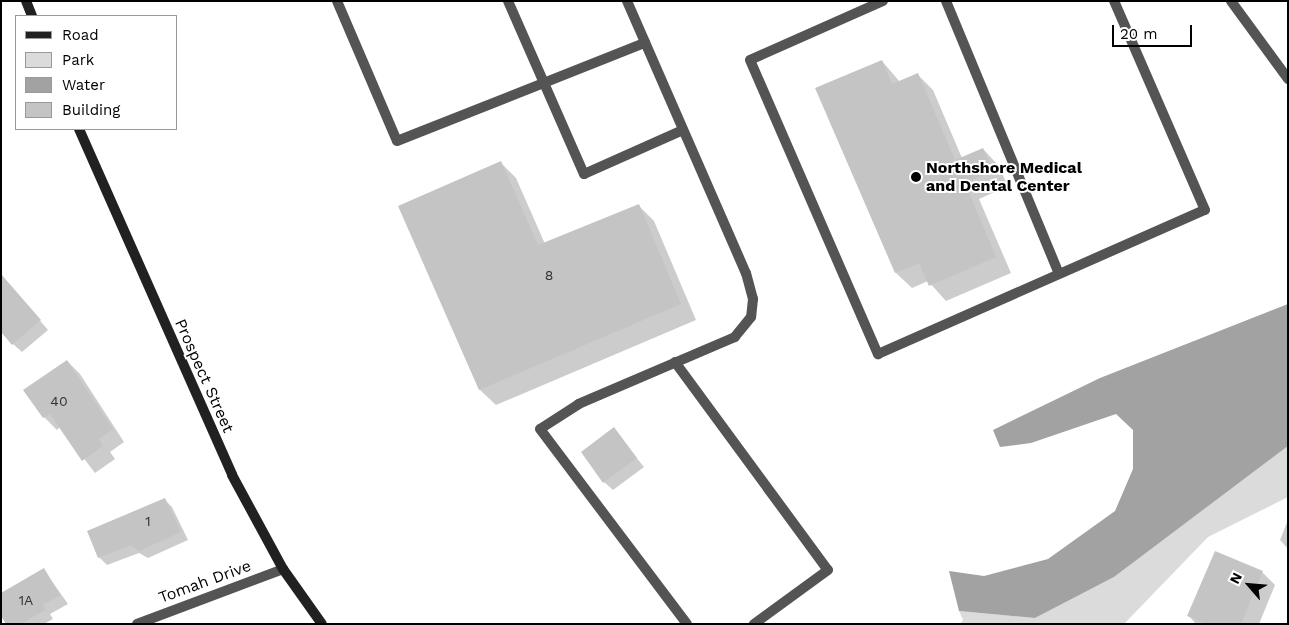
<!DOCTYPE html>
<html>
<head>
<meta charset="utf-8">
<style>
  body { margin:0 }
  #map { position:relative; width:1289px; height:625px; overflow:hidden; background:#fff; font-family:"Work Sans",sans-serif }
  div>[style] { position:absolute }
  [style*='--x'] { left:calc(var(--x)*1px); top:calc(var(--y)*1px); width:calc(var(--w)*1px); rotate:calc(var(--a)*1deg) }
  .green>* { inset:0; background:#dbdbdb }
  .water>* { inset:0; background:#a2a2a2 }
  .shadow>* { inset:0; background:#0003 }
  .building>* { inset:0; background:#c4c4c4 }
  .lane>* { height:10px; margin:-5px; padding:0 5px; transform-origin:5px; border-radius:5px; background:#545454 }
  .street>* { height:10px; margin:-5px; padding:0 5px; transform-origin:5px; border-radius:5px; background:#545454 }
  .secondary>* { height:10px; margin:-5px; padding:0 5px; transform-origin:5px; border-radius:5px; background:#212121 }
  .dots>* { width:14px; height:14px; translate:-50% -50%; box-sizing:border-box; border:2px solid #fff; border-radius:50% }
  span { translate:-50% -50%; white-space:nowrap; text-align:center; line-height:1.15; -webkit-text-stroke:4px #fff; paint-order:stroke }
  .number-label { font-size:14px; color:#313131 }
  .number-label span { -webkit-text-stroke-width:0 }
  .poi-label { font-size:16px; color:#000; font-weight:700 }
  .left { translate:0 -50%; text-align:left }
  .street-label { font-size:16px; color:#000 }
  .frame { position:absolute; inset:0; border:2px solid #000; pointer-events:none }
  .legend { position:absolute; left:15px; top:15px; width:162px; height:115px; box-sizing:border-box; background:#fff; border:1px solid #999; margin:0; padding:6px 9px; list-style:none; font-size:15px; color:#000 }
  .legend li { display:flex; align-items:center; gap:10px; height:25px }
  .legend b { width:25px; border:1px solid #999 }
  .north { position:absolute; left:1224px; top:560px; width:50px; height:50px; -webkit-text-stroke:4px #fff; paint-order:stroke; rotate:297deg; font-size:14px; font-weight:700; line-height:20px; text-align:center; color:#000 }
  .north::after { content:''; display:block; margin:auto; width:18px; height:22px; background:#000; clip-path:polygon(50% 0,100% 100%,50% 72%,0 100%) }
  .scale { position:absolute; left:1112px; top:25px; width:80px; height:22px; box-sizing:border-box; border:2px solid #000; border-top:0; padding-left:6px; font-size:15px; line-height:18px; white-space:nowrap; color:#000; -webkit-text-stroke:4px #fff; paint-order:stroke }
</style>
</head>
<body>
<div id="map">
  <div class="green">
    <i style="clip-path:polygon(1288px 446px,1288px 497px,1208px 537px,1124px 624px,960px 624px,963px 620px,959px 611px,1035px 618px,1114px 577px)"></i>
  </div>
  <div class="water">
    <i style="clip-path:polygon(1288px 304px,1288px 446px,1114px 577px,1035px 618px,959px 611px,949px 571px,984px 576px,1048px 559px,1115px 511px,1133px 469px,1133px 430px,1116px 414px,1031px 443px,1000px 447px,993px 430px,1100px 378px)"></i>
  </div>
  <div class="shadow">
    <i style="clip-path:polygon(882px 61px,900px 82px,918px 75px,933px 90px,962px 158px,983px 149px,998px 165px,1008px 186px,979px 199px,1011px 273px,946px 301px,928px 281px,912px 288px,896px 273px,817px 89px)"></i>
    <i style="clip-path:polygon(500px 162px,516px 178px,545px 244px,638px 205px,654px 221px,696px 320px,496px 405px,480px 390px,399px 207px)"></i>
    <i style="clip-path:polygon(13px 289px,48px 330px,22px 352px,13px 344px)"></i>
    <i style="clip-path:polygon(67px 361px,80px 374px,124px 442px,110px 452px,115px 459px,95px 473px,60px 427px,57px 430px,44px 417px)"></i>
    <i style="clip-path:polygon(613px 429px,644px 467px,613px 490px,604px 482px)"></i>
    <i style="clip-path:polygon(164px 499px,172px 507px,188px 540px,148px 558px,139px 553px,107px 565px,99px 557px)"></i>
    <i style="clip-path:polygon(1288px 520px,1288px 549px,1280px 540px)"></i>
    <i style="clip-path:polygon(1215px 553px,1263px 573px,1275px 585px,1259px 624px,1196px 624px,1189px 616px)"></i>
    <i style="clip-path:polygon(44px 570px,68px 604px,50px 614px,53px 619px,44px 624px,7px 624px)"></i>
  </div>
  <div class="building">
    <i style="clip-path:polygon(882px 60px,892px 84px,918px 73px,955px 160px,983px 148px,993px 171px,965px 183px,996px 257px,929px 286px,919px 263px,895px 273px,815px 88px)"></i>
    <i style="clip-path:polygon(501px 161px,538px 245px,639px 204px,681px 304px,479px 390px,398px 206px)"></i>
    <i style="clip-path:polygon(1px 274px,41px 320px,12px 345px,1px 332px)"></i>
    <i style="clip-path:polygon(67px 360px,113px 429px,99px 439px,103px 446px,82px 461px,50px 414px,43px 418px,23px 390px)"></i>
    <i style="clip-path:polygon(614px 427px,637px 458px,603px 483px,581px 452px)"></i>
    <i style="clip-path:polygon(165px 498px,181px 532px,139px 551px,131px 545px,98px 558px,87px 531px)"></i>
    <i style="clip-path:polygon(1215px 551px,1263px 571px,1241px 624px,1207px 624px,1187px 616px)"></i>
    <i style="clip-path:polygon(44px 568px,60px 595px,43px 605px,45px 610px,21px 624px,6px 624px,1px 616px,1px 593px)"></i>
  </div>
  <div class="lane">
    <i style="--x:337;--y:1;--w:152;--a:66.8"></i>
    <i style="--x:397;--y:141;--w:267;--a:-21.6"></i>
    <i style="--x:508;--y:1;--w:189;--a:66.3"></i>
    <i style="--x:584;--y:174;--w:108;--a:-24"></i>
    <i style="--x:627;--y:1;--w:297;--a:66.4"></i>
    <i style="--x:746;--y:273;--w:27;--a:75"></i>
    <i style="--x:753;--y:299;--w:18;--a:96"></i>
    <i style="--x:751;--y:317;--w:26;--a:129"></i>
    <i style="--x:735;--y:337;--w:170;--a:156.8"></i>
    <i style="--x:579;--y:404;--w:46;--a:147.3"></i>
    <i style="--x:540;--y:429;--w:244;--a:53"></i>
    <i style="--x:883;--y:1;--w:145;--a:156.1"></i>
    <i style="--x:750;--y:60;--w:321;--a:66.5"></i>
    <i style="--x:878;--y:354;--w:357;--a:-23.8"></i>
    <i style="--x:1205;--y:210;--w:228;--a:-113.5"></i>
    <i style="--x:946;--y:1;--w:295;--a:67.5"></i>
    <i style="--x:675;--y:362;--w:258;--a:53.7"></i>
    <i style="--x:828;--y:570;--w:92;--a:143.9"></i>
  </div>
  <div class="street">
    <i style="--x:1231;--y:1;--w:97;--a:53.8"></i>
    <i style="--x:137;--y:624;--w:156;--a:-20.6"></i>
  </div>
  <div class="secondary">
    <i style="--x:26;--y:1;--w:16;--a:68"></i>
    <i style="--x:79;--y:129;--w:378;--a:66.1"></i>
    <i style="--x:232;--y:475;--w:107;--a:61.5"></i>
    <i style="--x:283;--y:569;--w:67;--a:54.7"></i>
  </div>
  <div class="dots">
    <i style="left:916px;top:177px;background:#000"></i>
  </div>
  <div class="number-label">
    <span style="left:549px;top:275px">8</span>
    <span style="left:59px;top:401px">40</span>
    <span style="left:148px;top:521px">1</span>
    <span style="left:26px;top:600px">1A</span>
  </div>
  <div class="poi-label">
    <span class="left" style="left:926px;top:177px">Northshore Medical<br>and Dental Center</span>
  </div>
  <div class="street-label">
    <span style="left:204px;top:376px;rotate:66deg">Prospect Street</span>
    <span style="left:205px;top:582px;rotate:-20deg">Tomah Drive</span>
  </div>
  <div class="frame"></div>
  <ul class="legend">
  <li><b style="height:6px;background:#212121"></b>Road</li>
  <li><b style="height:14px;background:#dbdbdb"></b>Park</li>
  <li><b style="height:14px;background:#a2a2a2"></b>Water</li>
  <li><b style="height:14px;background:#c4c4c4"></b>Building</li>
  </ul>
  <div class="north">N</div>
  <div class="scale">20 m</div>
</div>
</body>
</html>
